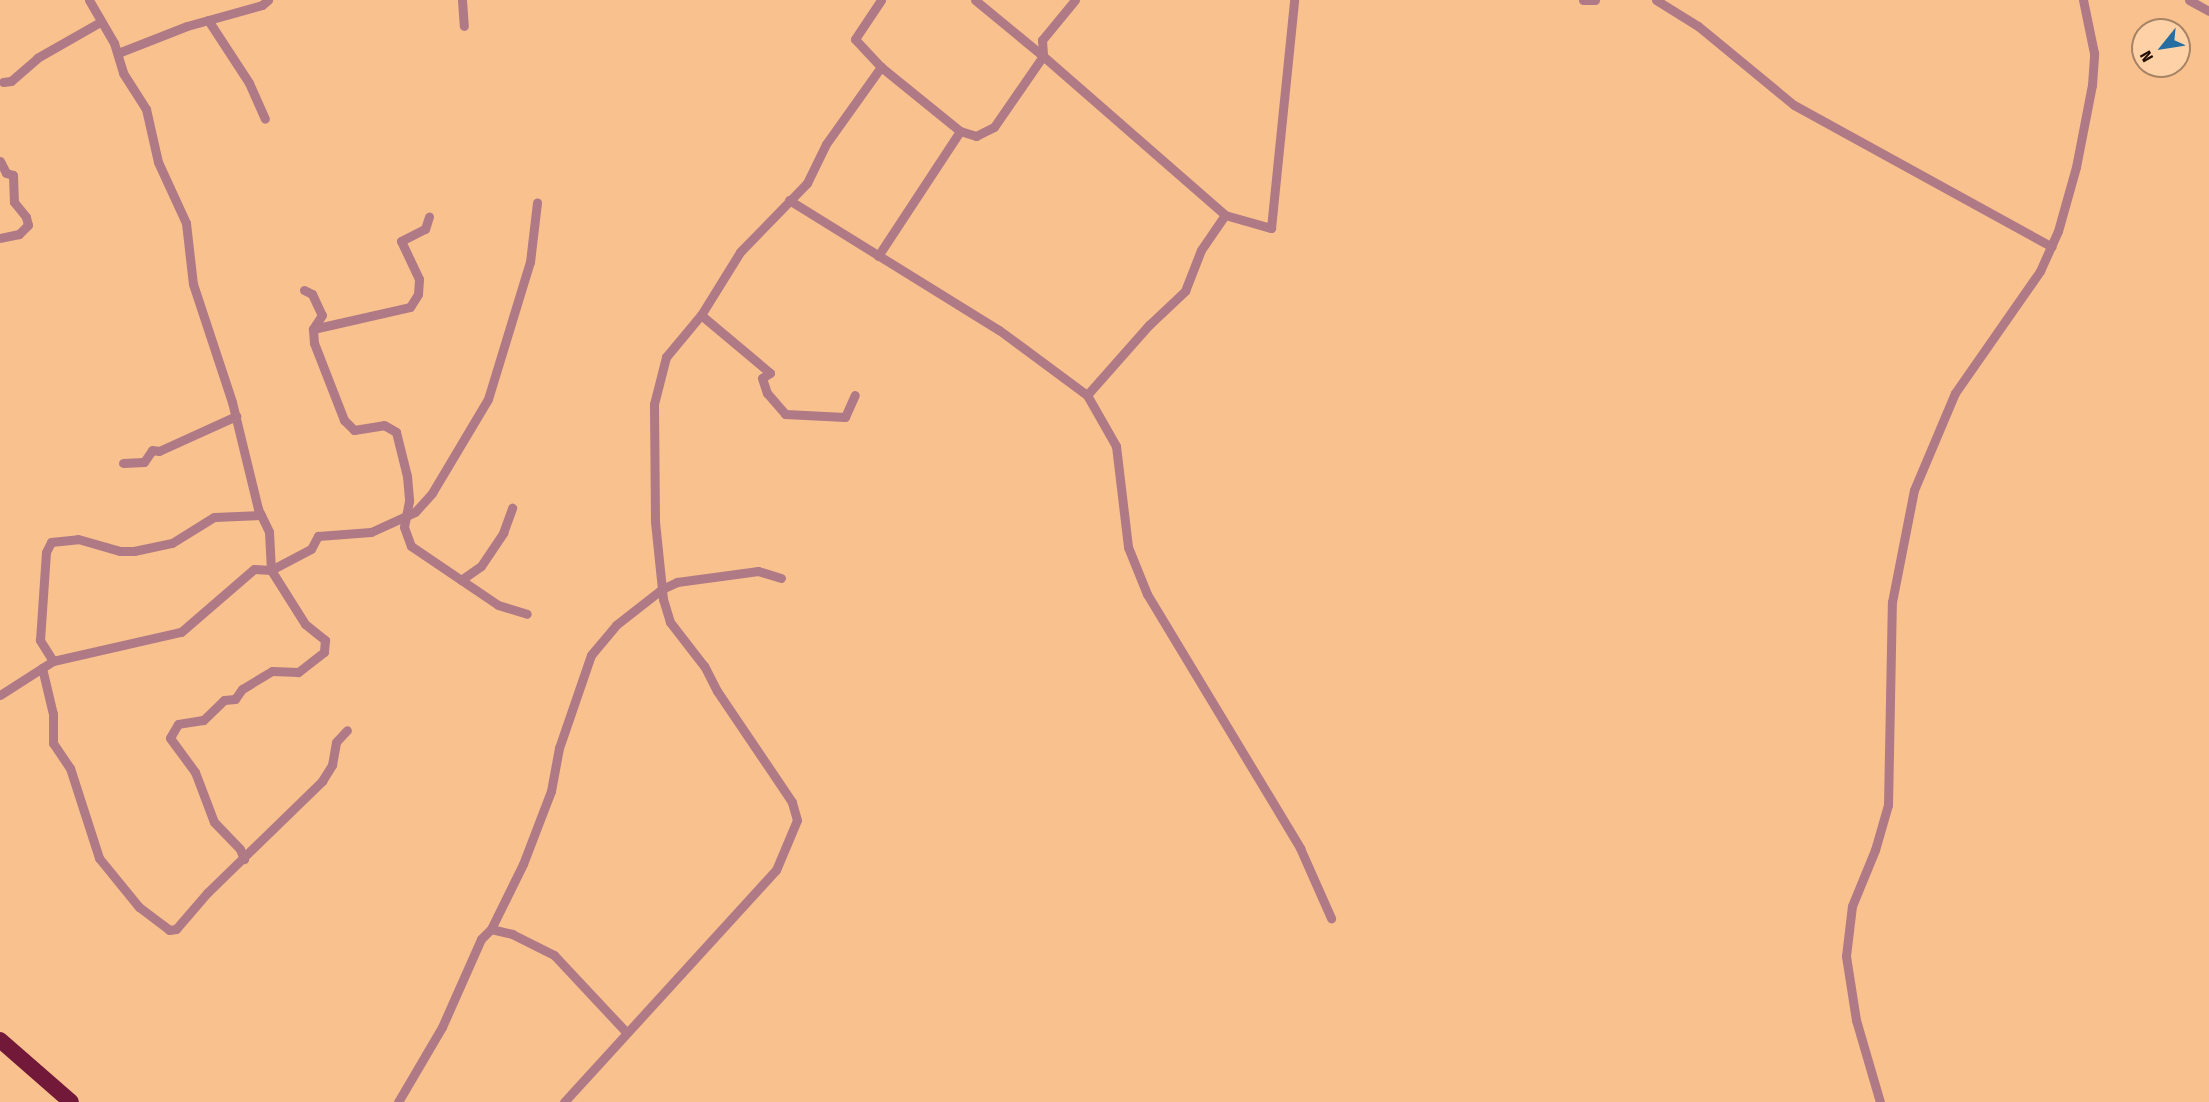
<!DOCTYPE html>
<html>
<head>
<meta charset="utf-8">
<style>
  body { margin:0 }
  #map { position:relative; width:2209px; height:1102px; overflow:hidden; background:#f9c18d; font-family:"Fira Sans Condensed",sans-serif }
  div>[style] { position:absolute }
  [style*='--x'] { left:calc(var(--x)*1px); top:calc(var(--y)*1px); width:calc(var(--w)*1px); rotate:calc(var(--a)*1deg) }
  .street>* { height:9px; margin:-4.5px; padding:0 4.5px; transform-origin:4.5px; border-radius:4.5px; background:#b07986 }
  .highway>* { height:16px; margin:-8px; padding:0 8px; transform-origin:8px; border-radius:8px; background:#721939 }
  span { translate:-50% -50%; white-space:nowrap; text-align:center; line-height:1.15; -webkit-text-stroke:5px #fed1a7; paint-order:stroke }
  .north { position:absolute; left:2131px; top:18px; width:60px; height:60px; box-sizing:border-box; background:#fed1a7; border:2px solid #a68364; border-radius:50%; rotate:240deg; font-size:16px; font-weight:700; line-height:24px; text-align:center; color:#210d00 }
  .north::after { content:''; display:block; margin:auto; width:21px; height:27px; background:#266ea2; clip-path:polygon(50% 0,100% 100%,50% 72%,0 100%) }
</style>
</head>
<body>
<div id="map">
  <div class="street">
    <i style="--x:89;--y:0;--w:50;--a:59.8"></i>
    <i style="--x:114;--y:43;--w:31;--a:73"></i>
    <i style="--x:123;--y:73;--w:43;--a:57.4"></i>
    <i style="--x:146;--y:109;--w:54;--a:77.2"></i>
    <i style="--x:158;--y:162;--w:67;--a:65.3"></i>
    <i style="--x:186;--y:223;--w:61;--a:83.5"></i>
    <i style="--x:193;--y:284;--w:124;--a:71.7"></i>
    <i style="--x:232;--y:402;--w:110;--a:76.3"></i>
    <i style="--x:258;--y:509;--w:25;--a:64"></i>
    <i style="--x:269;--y:532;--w:38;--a:87"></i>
    <i style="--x:271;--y:570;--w:64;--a:57.8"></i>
    <i style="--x:305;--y:624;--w:26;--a:39"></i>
    <i style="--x:325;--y:640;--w:12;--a:95"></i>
    <i style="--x:324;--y:652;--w:33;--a:142"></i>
    <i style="--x:298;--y:672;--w:26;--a:-178"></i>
    <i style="--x:272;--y:671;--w:35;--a:149"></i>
    <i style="--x:242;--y:689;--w:12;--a:125"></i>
    <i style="--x:235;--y:699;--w:11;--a:175"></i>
    <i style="--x:224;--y:700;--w:29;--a:136"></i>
    <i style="--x:203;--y:720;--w:25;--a:171"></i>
    <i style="--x:178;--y:724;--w:16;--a:120"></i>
    <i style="--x:170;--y:738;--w:42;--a:53.7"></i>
    <i style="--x:195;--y:772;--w:53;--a:69.2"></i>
    <i style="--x:214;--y:822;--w:37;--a:46"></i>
    <i style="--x:240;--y:849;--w:11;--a:68"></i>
    <i style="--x:462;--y:0;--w:26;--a:86"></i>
    <i style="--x:1075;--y:0;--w:52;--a:129.5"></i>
    <i style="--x:1042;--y:40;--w:16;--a:86"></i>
    <i style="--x:1043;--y:56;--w:242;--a:41.1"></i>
    <i style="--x:1225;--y:215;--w:48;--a:15.8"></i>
    <i style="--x:1271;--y:228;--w:229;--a:-84.2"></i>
    <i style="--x:1583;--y:0;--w:12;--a:0"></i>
    <i style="--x:1656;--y:0;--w:49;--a:31.8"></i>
    <i style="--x:1698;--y:26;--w:124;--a:39.5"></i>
    <i style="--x:1794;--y:105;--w:294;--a:28.8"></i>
    <i style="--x:2189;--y:0;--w:23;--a:29"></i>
    <i style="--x:208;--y:20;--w:75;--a:56.9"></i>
    <i style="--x:249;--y:83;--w:39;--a:66"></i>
    <i style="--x:118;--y:53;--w:74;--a:-21.4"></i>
    <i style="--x:187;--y:26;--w:78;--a:-15.6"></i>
    <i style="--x:262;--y:5;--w:8;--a:-40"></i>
    <i style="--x:881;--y:67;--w:102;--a:39"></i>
    <i style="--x:960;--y:131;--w:17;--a:17"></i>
    <i style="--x:976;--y:136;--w:20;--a:-27"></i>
    <i style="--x:994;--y:127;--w:86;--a:-55.4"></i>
    <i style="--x:1043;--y:56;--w:88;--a:-140.5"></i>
    <i style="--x:3;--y:82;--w:8;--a:-7"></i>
    <i style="--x:11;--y:81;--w:35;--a:-41"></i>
    <i style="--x:37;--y:58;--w:73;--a:-29.7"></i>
    <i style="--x:0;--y:161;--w:13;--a:63"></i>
    <i style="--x:6;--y:173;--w:7;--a:16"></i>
    <i style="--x:13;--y:175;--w:27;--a:88"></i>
    <i style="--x:14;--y:202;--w:19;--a:51"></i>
    <i style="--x:26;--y:217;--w:8;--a:76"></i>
    <i style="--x:28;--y:225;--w:13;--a:135"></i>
    <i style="--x:19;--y:234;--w:19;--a:168"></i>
    <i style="--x:789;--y:200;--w:247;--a:31.8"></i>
    <i style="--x:999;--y:330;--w:109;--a:36.5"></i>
    <i style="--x:1087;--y:395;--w:94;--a:-48.5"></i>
    <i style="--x:1149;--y:325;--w:50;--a:-43.4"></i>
    <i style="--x:1185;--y:291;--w:44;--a:-68.7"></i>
    <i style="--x:1201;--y:250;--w:42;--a:-55.6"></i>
    <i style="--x:878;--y:256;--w:149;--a:-56.7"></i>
    <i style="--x:304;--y:290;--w:9;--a:27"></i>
    <i style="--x:312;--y:294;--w:23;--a:65"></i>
    <i style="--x:322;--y:315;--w:17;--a:123"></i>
    <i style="--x:313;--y:329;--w:14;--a:86"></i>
    <i style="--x:314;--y:343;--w:83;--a:68.7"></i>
    <i style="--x:344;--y:420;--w:14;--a:45"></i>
    <i style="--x:354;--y:430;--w:30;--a:-9"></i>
    <i style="--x:384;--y:425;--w:14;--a:30"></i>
    <i style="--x:396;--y:432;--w:45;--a:76"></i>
    <i style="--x:407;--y:476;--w:25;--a:85"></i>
    <i style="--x:409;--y:501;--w:26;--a:101"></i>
    <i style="--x:404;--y:527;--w:20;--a:70"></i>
    <i style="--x:411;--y:546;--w:105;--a:34.1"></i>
    <i style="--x:498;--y:605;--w:30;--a:17"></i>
    <i style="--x:701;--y:315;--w:90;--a:40"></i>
    <i style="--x:770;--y:373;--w:9;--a:148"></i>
    <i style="--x:762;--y:378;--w:16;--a:72"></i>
    <i style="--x:767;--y:393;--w:28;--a:49"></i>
    <i style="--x:785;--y:414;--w:60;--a:2.9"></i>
    <i style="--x:845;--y:417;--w:24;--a:-66"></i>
    <i style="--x:313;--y:329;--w:99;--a:-12.8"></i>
    <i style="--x:410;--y:307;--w:15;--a:-58"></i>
    <i style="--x:418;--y:294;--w:15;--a:-86"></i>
    <i style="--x:419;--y:279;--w:42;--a:-115.3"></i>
    <i style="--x:401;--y:241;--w:27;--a:-27"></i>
    <i style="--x:425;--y:229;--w:13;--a:-72"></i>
    <i style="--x:1087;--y:395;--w:59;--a:60.4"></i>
    <i style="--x:1116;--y:446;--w:102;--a:83.2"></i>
    <i style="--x:1128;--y:547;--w:51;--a:68"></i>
    <i style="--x:1147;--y:594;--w:297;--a:58.9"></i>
    <i style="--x:1300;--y:848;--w:77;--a:66.1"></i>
    <i style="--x:123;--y:463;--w:21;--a:-3"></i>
    <i style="--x:144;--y:462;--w:14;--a:-56"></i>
    <i style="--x:152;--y:450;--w:7;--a:8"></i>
    <i style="--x:159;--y:451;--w:85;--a:-24.4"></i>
    <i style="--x:461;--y:580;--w:24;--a:-35"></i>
    <i style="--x:481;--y:566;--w:40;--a:-56"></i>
    <i style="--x:503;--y:533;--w:27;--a:-70"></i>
    <i style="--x:53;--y:661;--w:25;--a:-122"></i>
    <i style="--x:40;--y:640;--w:88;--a:-86.1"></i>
    <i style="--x:46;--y:552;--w:11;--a:-63"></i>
    <i style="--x:51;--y:542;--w:27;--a:-6"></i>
    <i style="--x:78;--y:539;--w:44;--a:15.9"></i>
    <i style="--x:120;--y:551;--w:14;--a:0"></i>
    <i style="--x:134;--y:551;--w:39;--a:-12"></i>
    <i style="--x:172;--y:543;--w:49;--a:-31.8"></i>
    <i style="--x:214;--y:517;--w:47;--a:-2.4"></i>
    <i style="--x:42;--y:668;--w:47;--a:76.6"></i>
    <i style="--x:53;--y:714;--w:29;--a:90"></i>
    <i style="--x:53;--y:743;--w:30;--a:56"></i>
    <i style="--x:70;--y:768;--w:95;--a:72.1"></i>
    <i style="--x:99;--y:858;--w:63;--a:50.8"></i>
    <i style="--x:139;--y:907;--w:38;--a:37"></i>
    <i style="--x:169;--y:930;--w:7;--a:-8"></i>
    <i style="--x:176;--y:929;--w:48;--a:-49.3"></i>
    <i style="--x:207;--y:893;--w:161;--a:-44.2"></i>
    <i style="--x:322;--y:781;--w:19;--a:-58"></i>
    <i style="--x:332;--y:765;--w:23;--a:-80"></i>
    <i style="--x:336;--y:742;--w:16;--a:-47"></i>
    <i style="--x:0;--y:695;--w:63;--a:-32.7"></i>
    <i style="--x:53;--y:661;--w:131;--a:-12.8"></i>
    <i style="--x:181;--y:632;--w:96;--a:-40.8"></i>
    <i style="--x:254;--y:569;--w:17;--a:3"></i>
    <i style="--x:271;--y:570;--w:45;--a:-27.7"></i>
    <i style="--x:311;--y:549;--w:15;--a:-62"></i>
    <i style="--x:318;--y:536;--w:53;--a:-4.3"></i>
    <i style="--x:371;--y:532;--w:48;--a:-24.4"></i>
    <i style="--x:415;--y:512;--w:25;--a:-48"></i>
    <i style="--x:432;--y:493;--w:109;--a:-59.2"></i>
    <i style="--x:488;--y:399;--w:143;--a:-73"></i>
    <i style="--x:530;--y:262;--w:60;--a:-83.3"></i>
    <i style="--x:491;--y:929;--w:72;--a:-63.8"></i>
    <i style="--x:523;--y:864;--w:78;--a:-69"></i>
    <i style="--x:551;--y:791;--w:44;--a:-79.5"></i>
    <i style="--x:559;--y:748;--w:98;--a:-71"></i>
    <i style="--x:591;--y:655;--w:39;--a:-50"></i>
    <i style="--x:616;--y:625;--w:58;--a:-38"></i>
    <i style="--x:662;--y:589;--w:17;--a:-25"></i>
    <i style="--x:677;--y:582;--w:82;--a:-7.7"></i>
    <i style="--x:758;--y:571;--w:24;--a:17"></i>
    <i style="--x:398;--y:1102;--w:87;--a:-59.6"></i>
    <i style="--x:442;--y:1027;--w:96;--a:-66.1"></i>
    <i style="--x:481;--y:939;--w:14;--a:-45"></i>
    <i style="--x:491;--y:929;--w:22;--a:13"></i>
    <i style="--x:512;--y:934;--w:47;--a:26.6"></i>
    <i style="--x:554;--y:955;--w:104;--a:46.9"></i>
    <i style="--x:564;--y:1102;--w:314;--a:-47.6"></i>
    <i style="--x:776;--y:870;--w:54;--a:-67.2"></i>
    <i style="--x:797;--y:820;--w:19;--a:-106"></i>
    <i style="--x:792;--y:802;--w:134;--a:-124"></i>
    <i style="--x:717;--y:691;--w:28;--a:-117"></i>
    <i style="--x:704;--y:666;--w:56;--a:-127.7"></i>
    <i style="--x:670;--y:622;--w:24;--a:-107"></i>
    <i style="--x:663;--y:599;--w:78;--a:-95.9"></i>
    <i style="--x:655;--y:521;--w:117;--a:-90.5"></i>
    <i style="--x:654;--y:404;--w:49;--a:-75.7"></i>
    <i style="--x:666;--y:357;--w:55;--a:-50.2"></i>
    <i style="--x:701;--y:315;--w:74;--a:-58.2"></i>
    <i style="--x:740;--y:252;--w:96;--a:-45.8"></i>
    <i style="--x:807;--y:183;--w:43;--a:-64"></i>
    <i style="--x:826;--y:144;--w:95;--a:-54.5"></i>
    <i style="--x:881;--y:67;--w:38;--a:-133"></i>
    <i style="--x:855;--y:39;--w:47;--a:-56.3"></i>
    <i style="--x:1880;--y:1102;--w:85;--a:-106.3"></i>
    <i style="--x:1856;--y:1020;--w:65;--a:-98.9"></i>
    <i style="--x:1846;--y:956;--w:50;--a:-83.2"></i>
    <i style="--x:1852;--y:906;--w:61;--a:-67.7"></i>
    <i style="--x:1875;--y:850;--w:47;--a:-73.9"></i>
    <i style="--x:1888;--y:805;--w:203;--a:-88.9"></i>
    <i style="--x:1892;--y:602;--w:114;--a:-78.9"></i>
    <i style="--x:1914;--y:490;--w:105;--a:-67.1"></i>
    <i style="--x:1955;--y:393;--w:149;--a:-55.1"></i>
    <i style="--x:2040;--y:271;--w:44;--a:-65.8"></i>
    <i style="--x:2058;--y:231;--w:66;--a:-74.3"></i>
    <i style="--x:2076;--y:167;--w:84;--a:-79"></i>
    <i style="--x:2092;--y:85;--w:32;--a:-86"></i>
    <i style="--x:2094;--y:53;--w:54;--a:-101.7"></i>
  </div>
  <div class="highway">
    <i style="--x:0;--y:1040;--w:94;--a:41.1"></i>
  </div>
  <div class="north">N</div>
</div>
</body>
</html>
